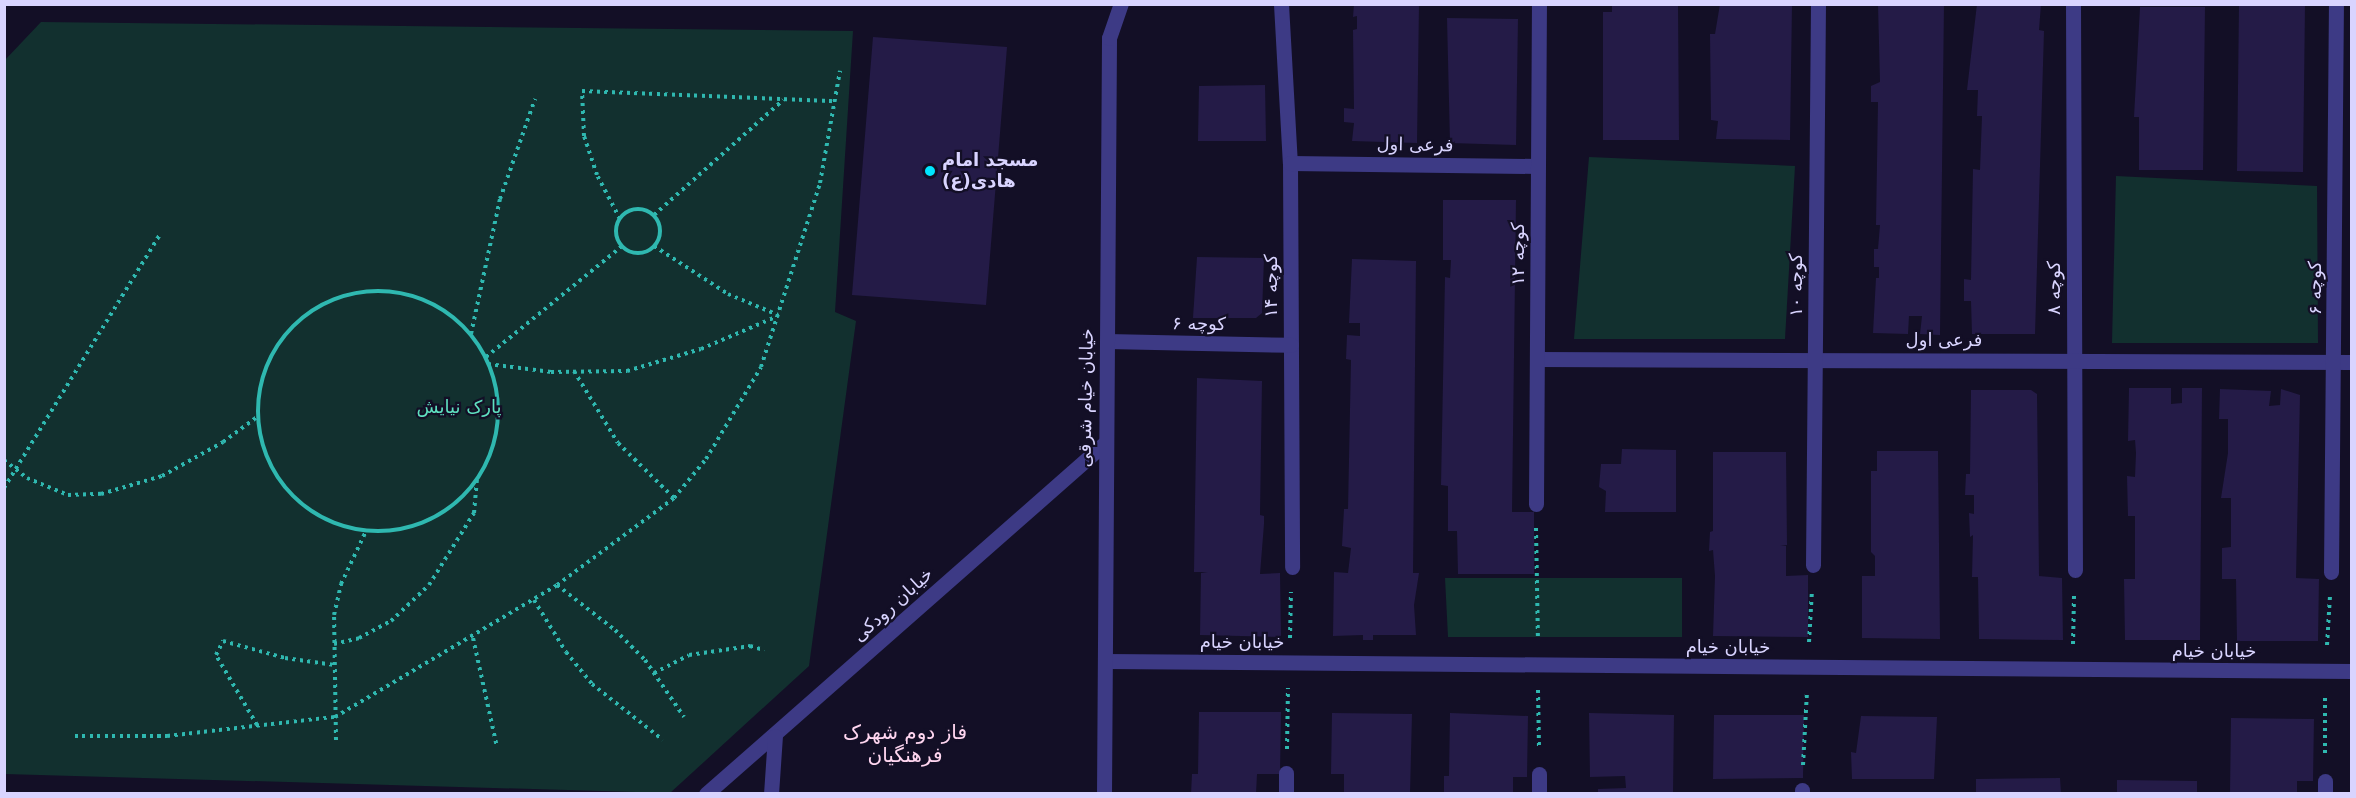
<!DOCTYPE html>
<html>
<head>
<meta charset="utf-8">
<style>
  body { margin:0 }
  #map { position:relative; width:2356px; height:798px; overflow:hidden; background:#130f26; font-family:"DejaVu Sans",Cairo,sans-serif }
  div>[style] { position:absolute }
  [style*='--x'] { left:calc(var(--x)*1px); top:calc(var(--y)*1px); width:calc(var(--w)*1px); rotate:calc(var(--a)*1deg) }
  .green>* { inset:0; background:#12302f }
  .building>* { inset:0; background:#241b47 }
  .path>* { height:4px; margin-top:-2px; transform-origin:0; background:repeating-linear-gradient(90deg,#2fb8b0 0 3px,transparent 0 7.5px) }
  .path>.ring { margin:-2px; padding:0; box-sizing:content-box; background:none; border:4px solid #2fb8b0; border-radius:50% }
  .minor>* { height:15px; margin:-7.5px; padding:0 7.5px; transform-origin:7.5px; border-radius:7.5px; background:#3d3a85 }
  .tertiary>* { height:15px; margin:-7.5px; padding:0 7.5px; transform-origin:7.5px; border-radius:7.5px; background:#3d3a85 }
  .dots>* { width:16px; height:16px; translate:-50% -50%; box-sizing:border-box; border:3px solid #130f26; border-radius:50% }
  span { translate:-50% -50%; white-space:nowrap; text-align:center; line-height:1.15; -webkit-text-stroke:4.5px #130f26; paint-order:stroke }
  .street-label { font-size:18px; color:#d9d4ff }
  .poi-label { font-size:18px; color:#d9d4ff; font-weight:700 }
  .left { translate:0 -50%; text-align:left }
  .park-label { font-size:18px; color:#5fe0c0 }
  .neighbourhood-label { font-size:20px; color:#ffd6f0 }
  .frame { position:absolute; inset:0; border:6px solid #d9d4ff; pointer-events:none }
</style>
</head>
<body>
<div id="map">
  <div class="green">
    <i style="clip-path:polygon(41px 22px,853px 31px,835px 312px,856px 321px,809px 666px,670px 793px,5px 774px,5px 60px)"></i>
    <i style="clip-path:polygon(1589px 157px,1795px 166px,1785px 339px,1574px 339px)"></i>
    <i style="clip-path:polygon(2116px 176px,2317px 186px,2318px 343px,2112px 343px)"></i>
    <i style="clip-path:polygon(1445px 578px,1682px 578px,1682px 637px,1448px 637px)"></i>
  </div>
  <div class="building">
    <i style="clip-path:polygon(1354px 4px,1419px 4px,1417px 143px,1352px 141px,1354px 123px,1344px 122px,1344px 108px,1354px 109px,1353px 30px,1357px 29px,1357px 16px,1353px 17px)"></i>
    <i style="clip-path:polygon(1612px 4px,1678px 4px,1679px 140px,1603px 140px,1603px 12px,1612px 12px)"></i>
    <i style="clip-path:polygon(1720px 4px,1792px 4px,1790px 140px,1716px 139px,1718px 121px,1711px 120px,1710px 34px,1715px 34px)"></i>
    <i style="clip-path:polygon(1878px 4px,1944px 4px,1940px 335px,1920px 334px,1922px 316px,1909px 316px,1908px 334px,1873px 333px,1876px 278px,1879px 278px,1879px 267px,1874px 267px,1874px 249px,1878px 249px,1880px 225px,1876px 225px,1878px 102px,1871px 102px,1871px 86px,1880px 82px)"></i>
    <i style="clip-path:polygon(1977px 4px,2041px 4px,2039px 30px,2044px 31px,2035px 334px,1972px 334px,1971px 301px,1964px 301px,1964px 279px,1971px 280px,1973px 169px,1980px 170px,1982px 116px,1977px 116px,1978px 90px,1967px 90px)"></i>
    <i style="clip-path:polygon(2239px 4px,2305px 4px,2303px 172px,2237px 171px)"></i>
    <i style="clip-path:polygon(2140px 7px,2205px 7px,2203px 170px,2139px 170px,2139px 117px,2134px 117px)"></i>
    <i style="clip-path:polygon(1447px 18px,1518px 19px,1516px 145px,1450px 143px)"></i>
    <i style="clip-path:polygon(873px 37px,1007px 47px,986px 305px,852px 295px)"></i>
    <i style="clip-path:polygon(1265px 85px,1266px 141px,1198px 141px,1199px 86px)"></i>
    <i style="clip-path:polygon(1443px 200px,1516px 200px,1512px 512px,1534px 512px,1534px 574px,1458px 574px,1457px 531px,1448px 531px,1448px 486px,1441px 485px,1445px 277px,1450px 278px,1451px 260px,1443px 260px)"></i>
    <i style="clip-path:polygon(1197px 257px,1264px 258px,1262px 313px,1256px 318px,1193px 318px)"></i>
    <i style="clip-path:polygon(1352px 259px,1416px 261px,1413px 573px,1419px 573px,1414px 605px,1416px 635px,1373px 635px,1373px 640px,1363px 640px,1363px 635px,1333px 636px,1334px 572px,1348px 573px,1351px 548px,1342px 546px,1344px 509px,1348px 509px,1351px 360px,1346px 359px,1347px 335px,1360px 336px,1360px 323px,1349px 323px)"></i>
    <i style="clip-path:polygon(1197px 378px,1262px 381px,1260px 515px,1264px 516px,1264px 524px,1260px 574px,1280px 573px,1281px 637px,1200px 635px,1201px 573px,1208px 572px,1194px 572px)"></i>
    <i style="clip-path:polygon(2129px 388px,2171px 388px,2171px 404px,2182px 403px,2182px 388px,2202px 388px,2200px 640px,2125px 640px,2124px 579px,2135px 579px,2135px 516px,2128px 516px,2127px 476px,2135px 477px,2136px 453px,2135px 440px,2128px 441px)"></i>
    <i style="clip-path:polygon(2220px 389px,2271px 391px,2269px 406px,2280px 405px,2281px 389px,2300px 395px,2296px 578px,2319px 579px,2318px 641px,2237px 641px,2236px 579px,2222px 579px,2222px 548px,2231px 547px,2231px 498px,2221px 498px,2228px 453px,2228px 419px,2219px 419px)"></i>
    <i style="clip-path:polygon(1971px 390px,2031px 390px,2037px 394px,2039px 576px,2062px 578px,2063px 640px,1979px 639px,1978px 577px,1972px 577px,1973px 535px,1970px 537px,1969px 513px,1974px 514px,1974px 495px,1965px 495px,1966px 474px,1970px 474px)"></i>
    <i style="clip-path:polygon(1622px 449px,1676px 450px,1676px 512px,1605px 512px,1606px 491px,1599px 487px,1601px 464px,1621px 464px)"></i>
    <i style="clip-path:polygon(1877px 451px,1938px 451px,1940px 639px,1862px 638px,1862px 576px,1875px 576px,1875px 556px,1871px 552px,1871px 471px,1877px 471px)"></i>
    <i style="clip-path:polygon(1713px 452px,1786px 452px,1787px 545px,1780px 546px,1786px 546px,1786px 576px,1808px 575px,1808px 637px,1713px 636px,1715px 576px,1713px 550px,1709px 551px,1710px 532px,1713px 531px)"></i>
    <i style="clip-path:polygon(1199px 712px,1281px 712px,1280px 774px,1257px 774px,1256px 794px,1191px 794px,1192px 774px,1198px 774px)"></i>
    <i style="clip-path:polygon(1332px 713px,1412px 714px,1410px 794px,1344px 794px,1344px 774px,1331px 774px)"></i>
    <i style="clip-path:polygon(1450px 713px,1528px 716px,1527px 777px,1513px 777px,1513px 794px,1444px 794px,1444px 776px,1449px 776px)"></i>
    <i style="clip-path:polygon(1589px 713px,1674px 715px,1673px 794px,1598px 794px,1598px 789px,1626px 788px,1625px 776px,1590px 777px)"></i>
    <i style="clip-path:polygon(1714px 715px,1804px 715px,1803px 778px,1713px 779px)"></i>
    <i style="clip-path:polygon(1861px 716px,1937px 717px,1934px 779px,1852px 779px,1851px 752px,1856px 753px)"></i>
    <i style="clip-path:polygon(2231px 718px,2314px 719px,2313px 781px,2297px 781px,2297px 794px,2230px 794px)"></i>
    <i style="clip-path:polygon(2060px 778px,2061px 794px,1976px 794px,1976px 779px)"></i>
    <i style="clip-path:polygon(2117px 780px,2197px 781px,2197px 794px,2117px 794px)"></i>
  </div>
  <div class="path">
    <i class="ring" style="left:616px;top:209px;width:40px;height:40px"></i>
    <i style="--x:654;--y:215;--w:173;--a:-41.7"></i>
    <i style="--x:620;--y:219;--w:50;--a:-117.6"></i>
    <i style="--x:597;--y:175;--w:41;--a:-108.4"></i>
    <i style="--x:584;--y:136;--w:45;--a:-92.5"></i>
    <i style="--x:582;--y:91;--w:254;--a:2.3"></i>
    <i style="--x:654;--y:246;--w:88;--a:33"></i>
    <i style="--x:728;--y:294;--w:54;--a:22.8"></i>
    <i class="ring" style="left:258px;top:291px;width:236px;height:236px"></i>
    <i style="--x:471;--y:334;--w:138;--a:-77.9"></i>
    <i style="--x:500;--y:199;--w:106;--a:-70.7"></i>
    <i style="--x:486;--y:357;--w:176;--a:-39.2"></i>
    <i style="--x:488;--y:364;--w:64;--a:7.2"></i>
    <i style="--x:551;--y:372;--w:76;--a:-0.8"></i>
    <i style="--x:627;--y:371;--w:77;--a:-16.6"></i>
    <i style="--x:701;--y:349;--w:84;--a:-23.2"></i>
    <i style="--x:574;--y:371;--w:84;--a:58.6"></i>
    <i style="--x:618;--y:443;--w:78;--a:44.5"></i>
    <i style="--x:4;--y:460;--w:29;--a:38"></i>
    <i style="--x:27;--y:478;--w:44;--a:22.5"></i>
    <i style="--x:68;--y:495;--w:33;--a:-2"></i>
    <i style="--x:101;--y:494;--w:64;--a:-16.4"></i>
    <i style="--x:162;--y:476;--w:70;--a:-29.1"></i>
    <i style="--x:223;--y:442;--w:42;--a:-36.3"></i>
    <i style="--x:4;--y:488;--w:296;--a:-58.4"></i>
    <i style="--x:1536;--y:528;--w:110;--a:89"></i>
    <i style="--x:557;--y:585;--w:73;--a:37.8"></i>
    <i style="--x:615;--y:630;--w:42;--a:45"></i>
    <i style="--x:645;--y:660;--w:69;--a:55.6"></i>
    <i style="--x:534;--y:600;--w:61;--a:58.4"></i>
    <i style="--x:566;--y:652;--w:41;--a:50.9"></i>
    <i style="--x:592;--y:684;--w:90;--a:38.3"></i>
    <i style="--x:473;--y:638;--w:112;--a:77.6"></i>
    <i style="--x:1290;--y:638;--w:46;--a:-88.8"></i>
    <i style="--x:1809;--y:642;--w:52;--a:-86.7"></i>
    <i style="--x:334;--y:644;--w:26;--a:-13"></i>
    <i style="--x:359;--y:638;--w:36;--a:-28"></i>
    <i style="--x:391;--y:621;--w:52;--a:-43.5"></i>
    <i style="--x:429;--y:585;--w:85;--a:-58"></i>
    <i style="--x:474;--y:513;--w:34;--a:-85"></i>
    <i style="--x:2073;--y:644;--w:49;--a:-88.8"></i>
    <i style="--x:2327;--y:645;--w:49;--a:-86.5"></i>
    <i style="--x:654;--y:673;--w:39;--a:-27"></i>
    <i style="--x:689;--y:655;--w:62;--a:-8.4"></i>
    <i style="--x:750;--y:646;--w:15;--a:16"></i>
    <i style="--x:1538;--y:690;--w:59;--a:89"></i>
    <i style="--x:2325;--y:698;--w:58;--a:90"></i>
    <i style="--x:257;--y:725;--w:81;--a:-120.4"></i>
    <i style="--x:216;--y:655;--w:16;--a:-63"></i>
    <i style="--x:223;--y:641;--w:64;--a:15.3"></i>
    <i style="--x:285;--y:658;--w:50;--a:8"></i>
    <i style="--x:75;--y:736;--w:92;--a:0"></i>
    <i style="--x:167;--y:736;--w:169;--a:-6.5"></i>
    <i style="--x:335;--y:717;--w:258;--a:-30.7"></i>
    <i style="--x:557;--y:585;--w:146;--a:-36.6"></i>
    <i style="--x:674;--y:498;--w:50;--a:-50.6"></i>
    <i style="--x:706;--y:459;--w:107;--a:-59.1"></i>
    <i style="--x:761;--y:367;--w:193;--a:-72.2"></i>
    <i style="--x:820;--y:183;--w:114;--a:-79.9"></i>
    <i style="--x:336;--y:740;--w:125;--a:-90.9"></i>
    <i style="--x:334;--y:615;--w:32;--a:-77"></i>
    <i style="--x:341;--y:584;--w:59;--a:-64.7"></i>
    <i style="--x:1287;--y:749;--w:61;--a:-89.1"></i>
    <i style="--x:1803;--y:765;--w:73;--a:-86.9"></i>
  </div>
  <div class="minor">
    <i style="--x:1281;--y:4;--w:159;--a:86.8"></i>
    <i style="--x:1290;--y:163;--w:404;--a:89.7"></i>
    <i style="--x:2073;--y:4;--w:566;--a:89.8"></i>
    <i style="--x:1290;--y:163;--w:248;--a:0.7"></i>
    <i style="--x:1107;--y:341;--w:184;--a:1.2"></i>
    <i style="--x:1537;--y:359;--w:815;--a:0.21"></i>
    <i style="--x:1536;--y:504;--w:500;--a:-89.66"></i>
    <i style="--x:1813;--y:565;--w:561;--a:-89.49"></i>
    <i style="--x:2331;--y:572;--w:568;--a:-89.5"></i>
    <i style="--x:1105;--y:661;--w:1247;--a:0.46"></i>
    <i style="--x:1802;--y:790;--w:4;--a:90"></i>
    <i style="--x:706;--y:794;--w:530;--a:-41.33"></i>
    <i style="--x:771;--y:794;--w:58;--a:-86.1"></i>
    <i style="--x:1286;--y:794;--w:21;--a:-90"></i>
    <i style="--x:1539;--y:794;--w:20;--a:-90"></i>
    <i style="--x:2325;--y:794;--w:13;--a:-90"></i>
  </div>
  <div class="tertiary">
    <i style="--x:1104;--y:794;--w:756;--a:-89.62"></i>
    <i style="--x:1109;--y:38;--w:36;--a:-71"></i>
  </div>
  <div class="dots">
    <i style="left:930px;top:171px;background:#00e5ff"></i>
  </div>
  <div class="street-label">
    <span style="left:1415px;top:145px;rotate:1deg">فرعی اول</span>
    <span style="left:1518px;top:254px;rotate:-90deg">کوچه ۱۲</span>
    <span style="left:1796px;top:285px;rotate:-90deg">کوچه ۱۰</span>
    <span style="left:1271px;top:286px;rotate:-90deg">کوچه ۱۴</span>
    <span style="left:2054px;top:288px;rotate:-90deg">کوچه ۸</span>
    <span style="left:2315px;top:288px;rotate:-90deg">کوچه ۶</span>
    <span style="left:1199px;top:324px;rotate:1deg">کوچه ۶</span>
    <span style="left:1944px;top:340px">فرعی اول</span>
    <span style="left:1086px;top:398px;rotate:-89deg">خیابان خیام شرقی</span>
    <span style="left:893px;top:605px;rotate:-42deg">خیابان رودکی</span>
    <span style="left:1242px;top:642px">خیابان خیام</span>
    <span style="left:1728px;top:647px">خیابان خیام</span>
    <span style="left:2214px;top:651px">خیابان خیام</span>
  </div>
  <div class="poi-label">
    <span class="left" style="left:942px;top:171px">مسجد امام<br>هادی(ع)</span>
  </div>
  <div class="park-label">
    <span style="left:459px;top:407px">پارک نیایش</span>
  </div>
  <div class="neighbourhood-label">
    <span style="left:905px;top:744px">فاز دوم شهرک<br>فرهنگیان</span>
  </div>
  <div class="frame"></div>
</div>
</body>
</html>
